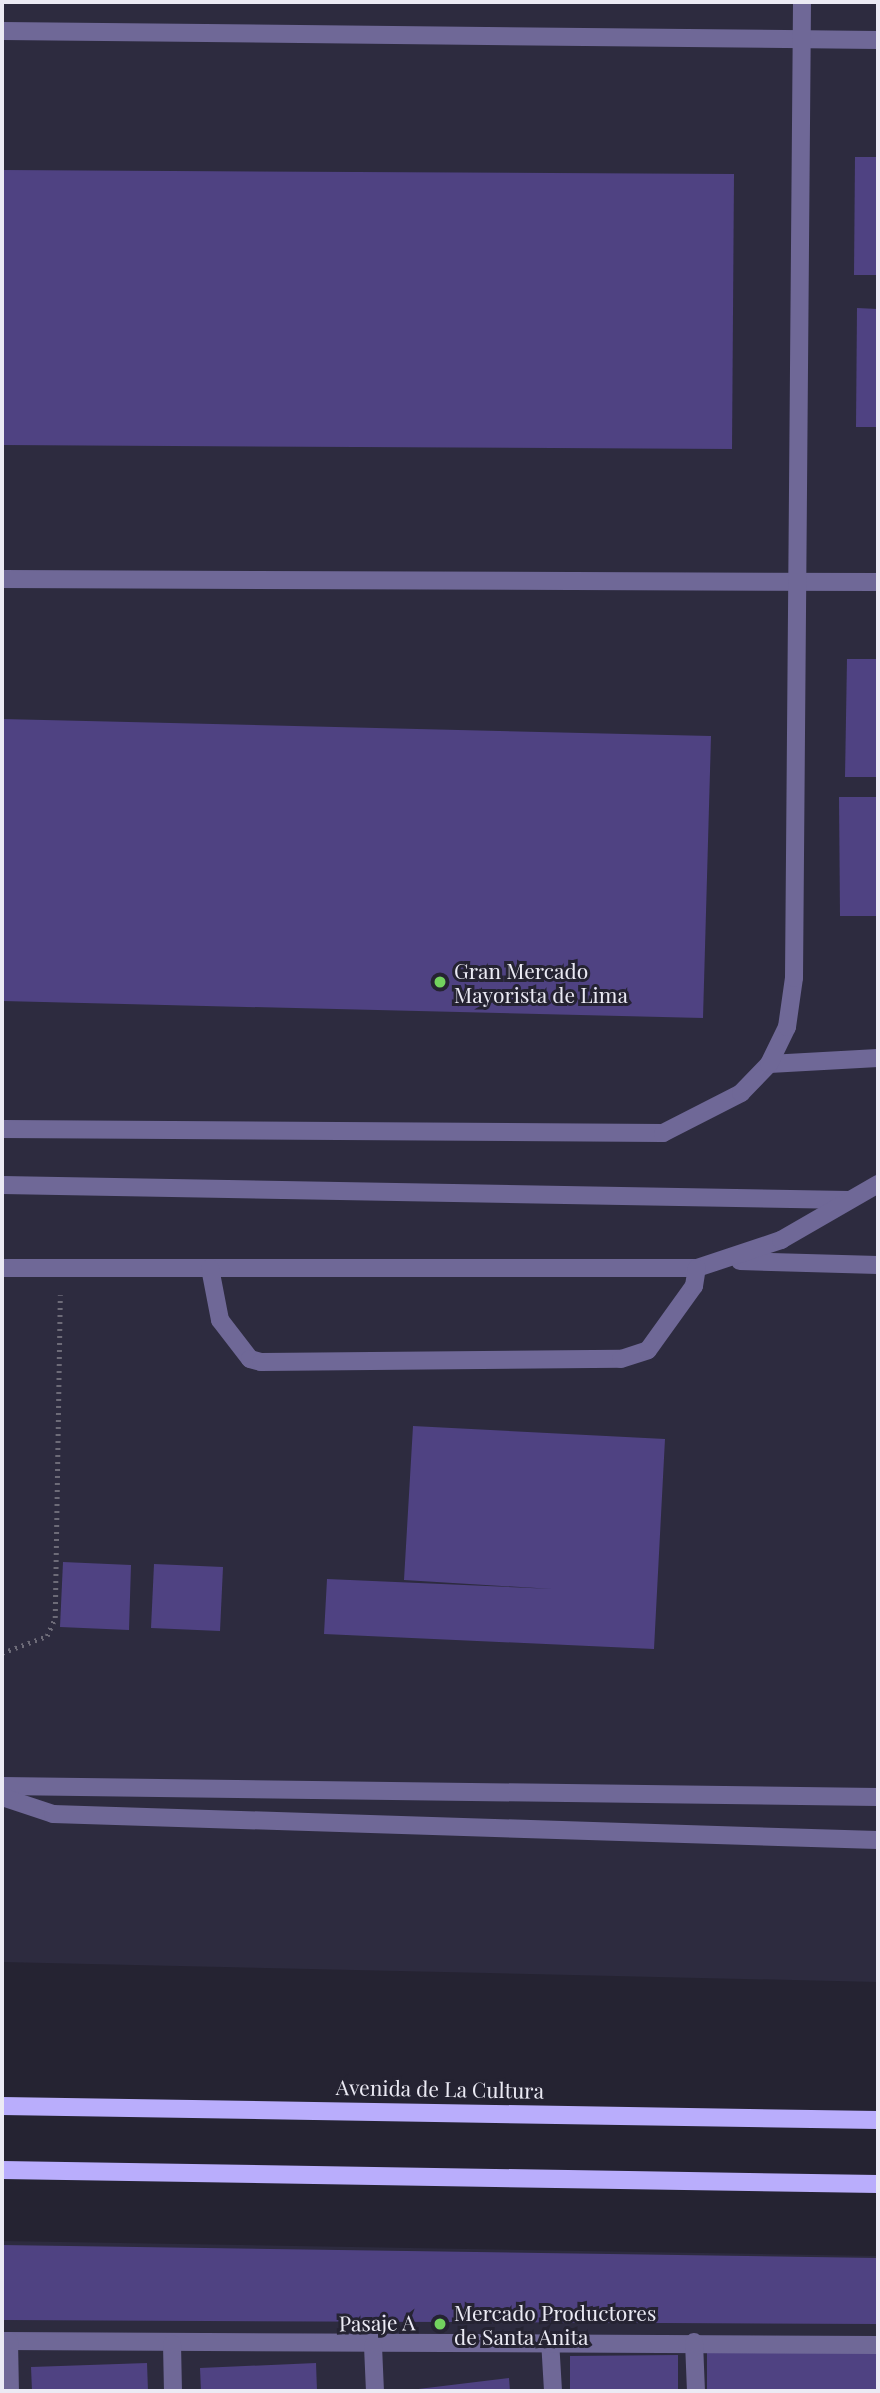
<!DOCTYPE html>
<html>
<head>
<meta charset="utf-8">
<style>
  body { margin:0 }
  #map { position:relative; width:880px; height:2393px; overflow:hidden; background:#252332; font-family:"Playfair Display",serif }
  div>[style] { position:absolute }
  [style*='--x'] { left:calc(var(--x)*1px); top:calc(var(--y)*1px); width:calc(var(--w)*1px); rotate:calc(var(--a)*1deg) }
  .built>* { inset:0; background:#2d2b3f }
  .building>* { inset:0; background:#4f4282 }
  .path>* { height:4.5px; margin-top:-2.25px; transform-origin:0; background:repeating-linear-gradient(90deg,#6d6b78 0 2px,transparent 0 7px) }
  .minor>* { height:18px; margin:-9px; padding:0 9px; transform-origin:9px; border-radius:9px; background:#6f6897 }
  .major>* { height:18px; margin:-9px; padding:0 9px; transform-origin:9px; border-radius:9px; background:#b9adfc }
  .dots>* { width:19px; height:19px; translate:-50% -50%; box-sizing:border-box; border:4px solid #252332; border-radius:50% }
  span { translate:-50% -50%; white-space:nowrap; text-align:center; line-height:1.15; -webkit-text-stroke:6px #252332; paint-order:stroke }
  .poi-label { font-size:21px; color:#ebeaf4 }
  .left { translate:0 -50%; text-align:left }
  .street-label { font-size:21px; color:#ebeaf4 }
  .frame { position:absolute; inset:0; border:4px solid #ebeaf4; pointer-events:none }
</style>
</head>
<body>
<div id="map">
  <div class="built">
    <i style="clip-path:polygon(2px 2px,878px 2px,878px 1982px,2px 1962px)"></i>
    <i style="clip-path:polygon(2px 2241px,878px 2256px,878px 2391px,2px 2391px)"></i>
  </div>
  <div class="building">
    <i style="clip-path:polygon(855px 157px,878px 157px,878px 275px,854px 275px)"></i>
    <i style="clip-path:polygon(2px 170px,734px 174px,732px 449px,2px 445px)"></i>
    <i style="clip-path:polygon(857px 308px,878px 309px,878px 427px,856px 427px)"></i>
    <i style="clip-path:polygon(847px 659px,878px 659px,876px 777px,845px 777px)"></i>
    <i style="clip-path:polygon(2px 719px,711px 736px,703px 1018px,2px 1001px)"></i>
    <i style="clip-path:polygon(839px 797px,877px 797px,877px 916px,840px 916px)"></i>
    <i style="clip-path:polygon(413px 1426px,665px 1439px,654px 1649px,324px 1634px,327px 1579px,553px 1589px,404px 1580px)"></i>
    <i style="clip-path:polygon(63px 1562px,131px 1565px,129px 1630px,60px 1627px)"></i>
    <i style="clip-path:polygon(154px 1564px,223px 1567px,220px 1631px,151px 1628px)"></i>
    <i style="clip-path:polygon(2px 2245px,878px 2258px,878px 2324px,2px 2320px)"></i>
    <i style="clip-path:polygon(878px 2351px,878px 2391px,707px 2391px,707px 2353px)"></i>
    <i style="clip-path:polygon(678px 2355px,678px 2391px,570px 2391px,570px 2356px)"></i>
    <i style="clip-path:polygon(147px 2363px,148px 2391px,32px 2391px,31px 2367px)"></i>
    <i style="clip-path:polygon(316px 2363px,317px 2391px,201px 2391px,200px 2368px)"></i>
    <i style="clip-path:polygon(509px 2378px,510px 2391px,410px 2391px,410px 2390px)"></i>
  </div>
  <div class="path">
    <i style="--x:2;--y:1653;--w:48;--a:-20.7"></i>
    <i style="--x:47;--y:1636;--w:20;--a:-66"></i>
    <i style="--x:55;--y:1618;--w:323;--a:-89.1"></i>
  </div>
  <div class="minor">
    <i style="--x:2;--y:31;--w:876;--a:0.59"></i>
    <i style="--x:2;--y:579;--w:876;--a:0.2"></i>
    <i style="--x:769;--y:1064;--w:109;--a:-3.2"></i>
    <i style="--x:2;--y:1129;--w:661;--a:0.35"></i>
    <i style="--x:663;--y:1133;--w:88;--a:-27.1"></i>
    <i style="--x:741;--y:1093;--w:40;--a:-46"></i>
    <i style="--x:769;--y:1064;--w:41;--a:-64.1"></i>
    <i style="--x:787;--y:1027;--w:49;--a:-81.9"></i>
    <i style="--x:794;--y:978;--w:976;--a:-89.53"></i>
    <i style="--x:2;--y:1185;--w:847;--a:1.01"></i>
    <i style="--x:740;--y:1261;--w:138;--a:1.7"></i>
    <i style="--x:2;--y:1268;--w:695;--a:0"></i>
    <i style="--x:697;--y:1268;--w:89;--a:-18.4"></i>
    <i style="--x:781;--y:1240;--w:112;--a:-30"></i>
    <i style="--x:210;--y:1268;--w:53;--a:79.1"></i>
    <i style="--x:220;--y:1320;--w:49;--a:52.4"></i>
    <i style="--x:250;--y:1359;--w:11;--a:15"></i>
    <i style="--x:261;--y:1362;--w:360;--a:-0.5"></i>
    <i style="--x:621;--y:1359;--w:28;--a:-18"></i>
    <i style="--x:648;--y:1350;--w:79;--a:-54.3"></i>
    <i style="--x:694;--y:1286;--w:18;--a:-81"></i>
    <i style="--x:2;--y:1786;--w:876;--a:0.72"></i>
    <i style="--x:2;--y:1797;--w:54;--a:18.4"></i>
    <i style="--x:53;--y:1814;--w:825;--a:1.81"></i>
    <i style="--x:550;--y:2340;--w:51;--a:86.6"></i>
    <i style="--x:2;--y:2341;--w:876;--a:0.26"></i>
    <i style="--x:9;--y:2341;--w:50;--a:88.9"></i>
    <i style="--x:694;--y:2342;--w:49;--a:87.7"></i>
    <i style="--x:172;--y:2344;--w:47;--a:88.8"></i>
    <i style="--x:373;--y:2346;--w:45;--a:87.5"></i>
  </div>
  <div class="major">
    <i style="--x:2;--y:2106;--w:876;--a:0.92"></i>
    <i style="--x:2;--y:2170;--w:876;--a:0.92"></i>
  </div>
  <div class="dots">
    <i style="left:440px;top:982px;background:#72d25e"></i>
    <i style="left:440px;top:2324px;background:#72d25e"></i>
  </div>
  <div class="poi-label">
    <span class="left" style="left:454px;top:982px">Gran Mercado<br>Mayorista de Lima</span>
    <span class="left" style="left:454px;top:2324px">Mercado Productores<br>de Santa Anita</span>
  </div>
  <div class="street-label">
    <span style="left:440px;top:2088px;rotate:1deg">Avenida de La Cultura</span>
    <span style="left:377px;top:2322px;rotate:-1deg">Pasaje A</span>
  </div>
  <div class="frame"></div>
</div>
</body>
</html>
